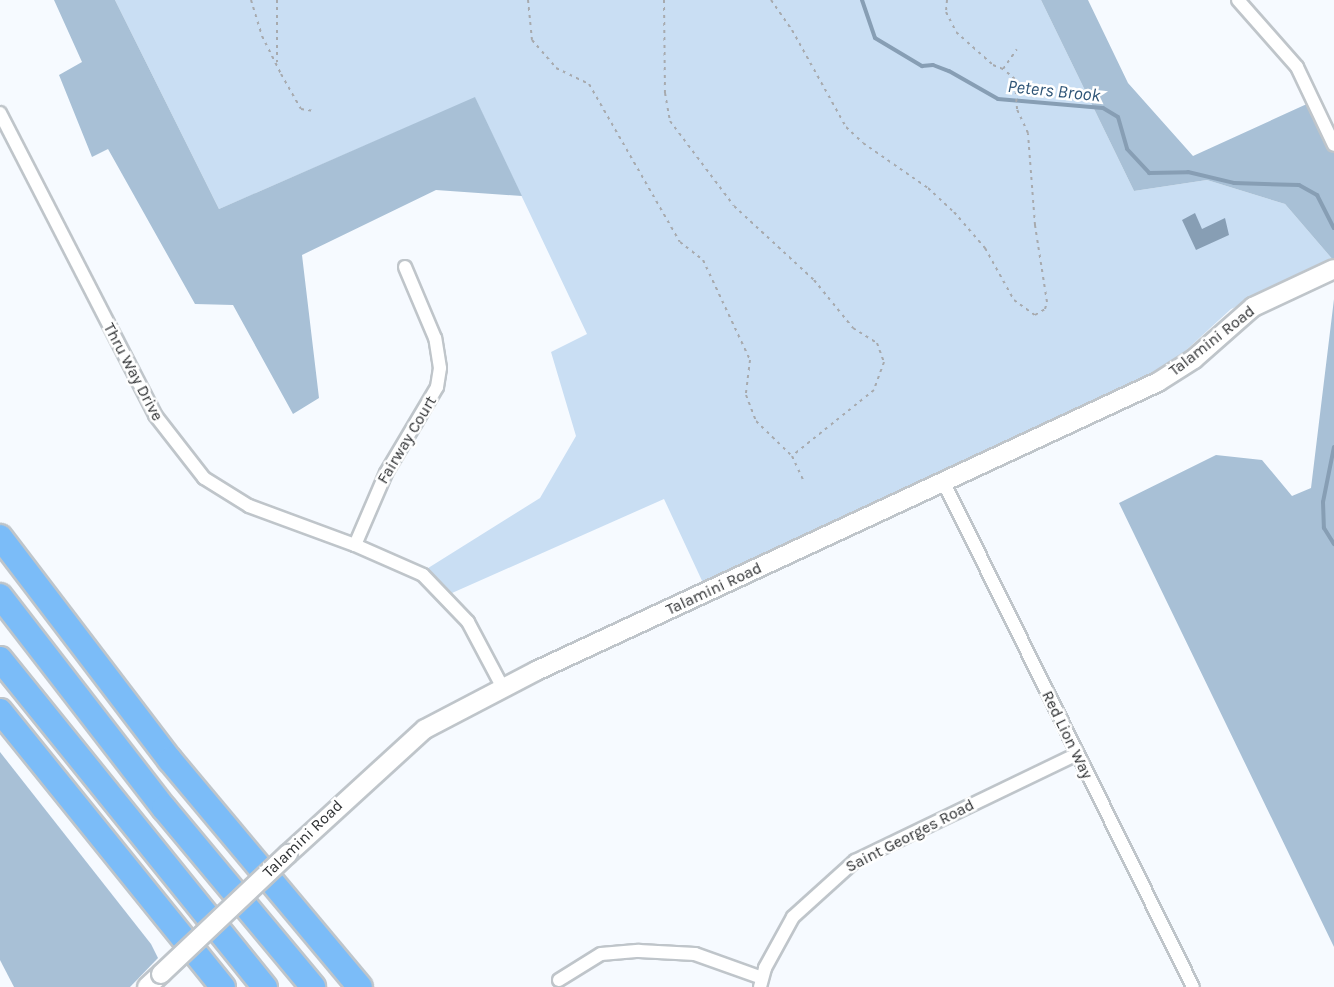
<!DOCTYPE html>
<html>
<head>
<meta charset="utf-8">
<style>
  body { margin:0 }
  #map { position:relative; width:1334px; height:987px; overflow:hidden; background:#f6faff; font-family:Karla,sans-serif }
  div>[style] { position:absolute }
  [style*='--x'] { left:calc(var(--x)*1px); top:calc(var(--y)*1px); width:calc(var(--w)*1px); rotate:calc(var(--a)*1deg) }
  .green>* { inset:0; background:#c9def3 }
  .forest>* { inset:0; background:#a8c0d6 }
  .water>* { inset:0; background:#879eb4 }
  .stream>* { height:4px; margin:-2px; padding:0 2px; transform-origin:2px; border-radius:2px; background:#879eb4 }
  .path>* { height:2px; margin-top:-1px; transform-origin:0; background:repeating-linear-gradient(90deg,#a7aaae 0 3px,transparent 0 7.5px) }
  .roads { filter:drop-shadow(2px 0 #bfc5ca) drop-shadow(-2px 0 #bfc5ca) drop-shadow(0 2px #bfc5ca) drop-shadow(0 -2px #bfc5ca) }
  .street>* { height:12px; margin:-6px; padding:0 6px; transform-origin:6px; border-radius:6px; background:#fff }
  .secondary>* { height:18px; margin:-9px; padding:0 9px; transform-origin:9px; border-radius:9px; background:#fff }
  .highway>* { height:24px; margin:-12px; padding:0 12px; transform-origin:12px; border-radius:12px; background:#7bbcf8 }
  .bridges { filter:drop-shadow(2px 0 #bfc5ca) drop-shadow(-2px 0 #bfc5ca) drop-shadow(0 2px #bfc5ca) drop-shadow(0 -2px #bfc5ca) }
  .secondary-bridge>* { height:18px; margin:-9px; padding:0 9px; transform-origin:9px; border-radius:9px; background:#fff }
  span { translate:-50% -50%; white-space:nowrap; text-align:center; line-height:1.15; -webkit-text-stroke:5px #fff; paint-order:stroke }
  .street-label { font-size:16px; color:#2d2f31 }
  .water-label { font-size:18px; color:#2e5476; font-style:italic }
</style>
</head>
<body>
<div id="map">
  <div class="green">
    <i style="clip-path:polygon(115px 0,1041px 0,1134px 191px,1207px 180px,1285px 204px,1334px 261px,1334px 267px,1231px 309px,1170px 365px,704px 585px,664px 499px,443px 597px,417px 575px,540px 498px,576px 436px,551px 352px,587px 334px,475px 98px,219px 209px)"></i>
  </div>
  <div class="forest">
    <i style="clip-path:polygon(54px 0,115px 0,219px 209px,475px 97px,522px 196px,436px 190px,302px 255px,319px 398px,293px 414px,233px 305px,195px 304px,108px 149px,92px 157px,59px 75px,82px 62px)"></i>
    <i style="clip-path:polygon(1041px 0,1088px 0,1128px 83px,1193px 156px,1309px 103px,1334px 151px,1334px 261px,1285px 204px,1207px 180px,1134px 191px)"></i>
    <i style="clip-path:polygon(1334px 299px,1334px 947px,1119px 503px,1216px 455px,1262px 460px,1292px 496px,1311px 488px)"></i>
    <i style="clip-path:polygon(0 752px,151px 944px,158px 958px,130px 987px,14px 987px,0 960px)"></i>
  </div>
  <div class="water">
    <i style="clip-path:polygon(1195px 213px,1202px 229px,1225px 218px,1229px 235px,1196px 250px,1182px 220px)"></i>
  </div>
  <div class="stream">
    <i style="--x:862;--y:0;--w:40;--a:71.1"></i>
    <i style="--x:875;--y:38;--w:55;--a:30.8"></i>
    <i style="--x:922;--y:66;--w:11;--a:-5"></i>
    <i style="--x:933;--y:65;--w:17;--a:21"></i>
    <i style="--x:949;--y:71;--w:56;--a:29.7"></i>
    <i style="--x:998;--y:99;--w:105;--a:4.9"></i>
    <i style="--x:1103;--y:108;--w:17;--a:31"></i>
    <i style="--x:1118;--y:117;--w:33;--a:74"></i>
    <i style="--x:1127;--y:149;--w:33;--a:47"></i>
    <i style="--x:1149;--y:173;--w:39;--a:-1"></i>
    <i style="--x:1188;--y:172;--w:47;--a:13.4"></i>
    <i style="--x:1234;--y:183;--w:65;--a:1.8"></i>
    <i style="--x:1299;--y:185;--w:21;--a:29"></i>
    <i style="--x:1317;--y:195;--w:37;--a:63"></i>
    <i style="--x:1334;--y:447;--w:56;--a:101.3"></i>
    <i style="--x:1323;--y:502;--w:26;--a:88"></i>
    <i style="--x:1324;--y:528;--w:19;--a:58"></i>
  </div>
  <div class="path">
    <i style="--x:251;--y:0;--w:38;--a:73"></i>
    <i style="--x:262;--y:36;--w:42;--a:63.4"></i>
    <i style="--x:281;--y:74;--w:40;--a:60.3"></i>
    <i style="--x:301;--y:109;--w:13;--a:9"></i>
    <i style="--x:277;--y:0;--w:62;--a:90"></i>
    <i style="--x:528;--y:0;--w:40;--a:84.3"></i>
    <i style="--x:532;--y:40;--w:37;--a:49"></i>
    <i style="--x:556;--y:68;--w:37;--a:26"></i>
    <i style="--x:589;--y:84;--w:182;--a:60.1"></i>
    <i style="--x:680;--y:242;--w:29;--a:38"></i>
    <i style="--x:703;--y:260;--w:110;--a:64.8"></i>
    <i style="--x:750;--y:360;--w:35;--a:97"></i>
    <i style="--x:746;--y:395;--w:28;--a:69"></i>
    <i style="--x:756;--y:421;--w:50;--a:44.2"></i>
    <i style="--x:792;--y:456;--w:26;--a:65"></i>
    <i style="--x:664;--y:0;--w:93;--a:89.4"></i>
    <i style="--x:665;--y:93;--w:28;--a:80"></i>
    <i style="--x:670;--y:121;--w:106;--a:53"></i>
    <i style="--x:734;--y:206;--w:109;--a:42.8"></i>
    <i style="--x:814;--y:280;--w:62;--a:50.9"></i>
    <i style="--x:853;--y:328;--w:28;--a:32"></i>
    <i style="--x:877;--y:343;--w:20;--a:70"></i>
    <i style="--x:884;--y:362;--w:30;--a:110"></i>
    <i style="--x:874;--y:390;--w:105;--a:141.2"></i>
    <i style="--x:771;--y:0;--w:37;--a:55"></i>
    <i style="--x:792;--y:30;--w:111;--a:60.9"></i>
    <i style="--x:846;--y:127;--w:23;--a:43"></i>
    <i style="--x:863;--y:143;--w:79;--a:34.7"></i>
    <i style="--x:928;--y:188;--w:35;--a:43"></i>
    <i style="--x:954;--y:212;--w:48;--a:49.3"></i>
    <i style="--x:985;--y:248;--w:60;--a:60.9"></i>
    <i style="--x:1014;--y:300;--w:26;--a:36"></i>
    <i style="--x:1035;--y:315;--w:12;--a:-31"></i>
    <i style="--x:1045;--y:309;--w:7;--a:-74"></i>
    <i style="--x:1047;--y:302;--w:78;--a:-98.9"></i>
    <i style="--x:1035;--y:225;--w:92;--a:-94.4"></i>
    <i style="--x:1028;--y:133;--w:26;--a:-115"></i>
    <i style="--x:1017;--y:109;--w:30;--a:-94"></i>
    <i style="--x:1015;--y:79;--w:16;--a:-140"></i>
    <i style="--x:947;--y:0;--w:12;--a:95"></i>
    <i style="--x:946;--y:12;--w:22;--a:63"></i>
    <i style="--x:956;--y:32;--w:50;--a:41.7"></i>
    <i style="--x:993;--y:65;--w:11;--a:22"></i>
    <i style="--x:1003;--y:69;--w:24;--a:-55"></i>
  </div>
  <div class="roads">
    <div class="street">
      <i style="--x:1238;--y:0;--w:89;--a:48.6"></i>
      <i style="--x:1297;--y:67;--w:86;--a:64.6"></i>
      <i style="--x:0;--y:113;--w:339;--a:62.8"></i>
      <i style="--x:155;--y:415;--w:80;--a:52.1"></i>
      <i style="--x:204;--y:478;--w:53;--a:31.9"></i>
      <i style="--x:249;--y:506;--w:113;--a:20.2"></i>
      <i style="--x:355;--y:545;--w:74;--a:23.8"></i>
      <i style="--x:423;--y:575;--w:65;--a:46.2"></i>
      <i style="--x:468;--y:622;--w:75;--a:62.1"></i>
      <i style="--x:943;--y:481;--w:564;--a:63.71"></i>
      <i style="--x:355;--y:545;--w:78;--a:-66.7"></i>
      <i style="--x:386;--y:473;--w:100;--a:-59.3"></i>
      <i style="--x:437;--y:387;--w:19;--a:-81"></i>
      <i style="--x:440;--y:368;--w:30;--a:-99"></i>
      <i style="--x:435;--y:338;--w:77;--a:-112.9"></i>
      <i style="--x:559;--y:980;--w:49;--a:-31.8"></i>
      <i style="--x:601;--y:954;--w:38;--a:-5"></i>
      <i style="--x:639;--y:951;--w:56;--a:3.1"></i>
      <i style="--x:695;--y:954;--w:71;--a:19.7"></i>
      <i style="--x:760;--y:987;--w:20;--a:-75"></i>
      <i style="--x:765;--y:968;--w:58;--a:-61.2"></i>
      <i style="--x:793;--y:917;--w:84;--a:-42.1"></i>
      <i style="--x:855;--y:861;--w:246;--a:-25.7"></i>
    </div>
    <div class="secondary">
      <i style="--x:288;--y:854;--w:185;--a:-42.4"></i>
      <i style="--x:425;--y:729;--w:125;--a:-27.6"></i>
      <i style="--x:536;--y:671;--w:686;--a:-24.92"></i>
      <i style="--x:1158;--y:382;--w:43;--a:-32.6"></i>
      <i style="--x:1194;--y:359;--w:79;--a:-41.4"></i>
      <i style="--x:1253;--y:307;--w:89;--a:-25.1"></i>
      <i style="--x:147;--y:987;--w:19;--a:-43"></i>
    </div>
    <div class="highway">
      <i style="--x:0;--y:537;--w:280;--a:52.7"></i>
      <i style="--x:170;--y:760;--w:296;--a:50.1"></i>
      <i style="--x:0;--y:596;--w:268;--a:52.3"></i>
      <i style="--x:164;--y:808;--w:233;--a:50.2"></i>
      <i style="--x:0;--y:659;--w:422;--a:51.1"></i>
      <i style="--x:0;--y:711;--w:355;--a:51.1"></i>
    </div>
  </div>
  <div class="bridges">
    <div class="secondary-bridge">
      <i style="--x:161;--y:974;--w:175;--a:-43.4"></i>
    </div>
  </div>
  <div class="street-label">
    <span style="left:1212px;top:341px;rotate:-38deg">Talamini Road</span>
    <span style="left:133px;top:372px;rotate:62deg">Thru Way Drive</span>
    <span style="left:407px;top:440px;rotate:-59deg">Fairway Court</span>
    <span style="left:714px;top:589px;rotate:-25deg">Talamini Road</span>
    <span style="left:1067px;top:735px;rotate:64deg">Red Lion Way</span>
    <span style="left:910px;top:836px;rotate:-27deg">Saint Georges Road</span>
    <span style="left:303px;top:839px;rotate:-44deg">Talamini Road</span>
  </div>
  <div class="water-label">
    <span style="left:1054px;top:91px;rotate:6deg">Peters Brook</span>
  </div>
</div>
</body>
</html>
